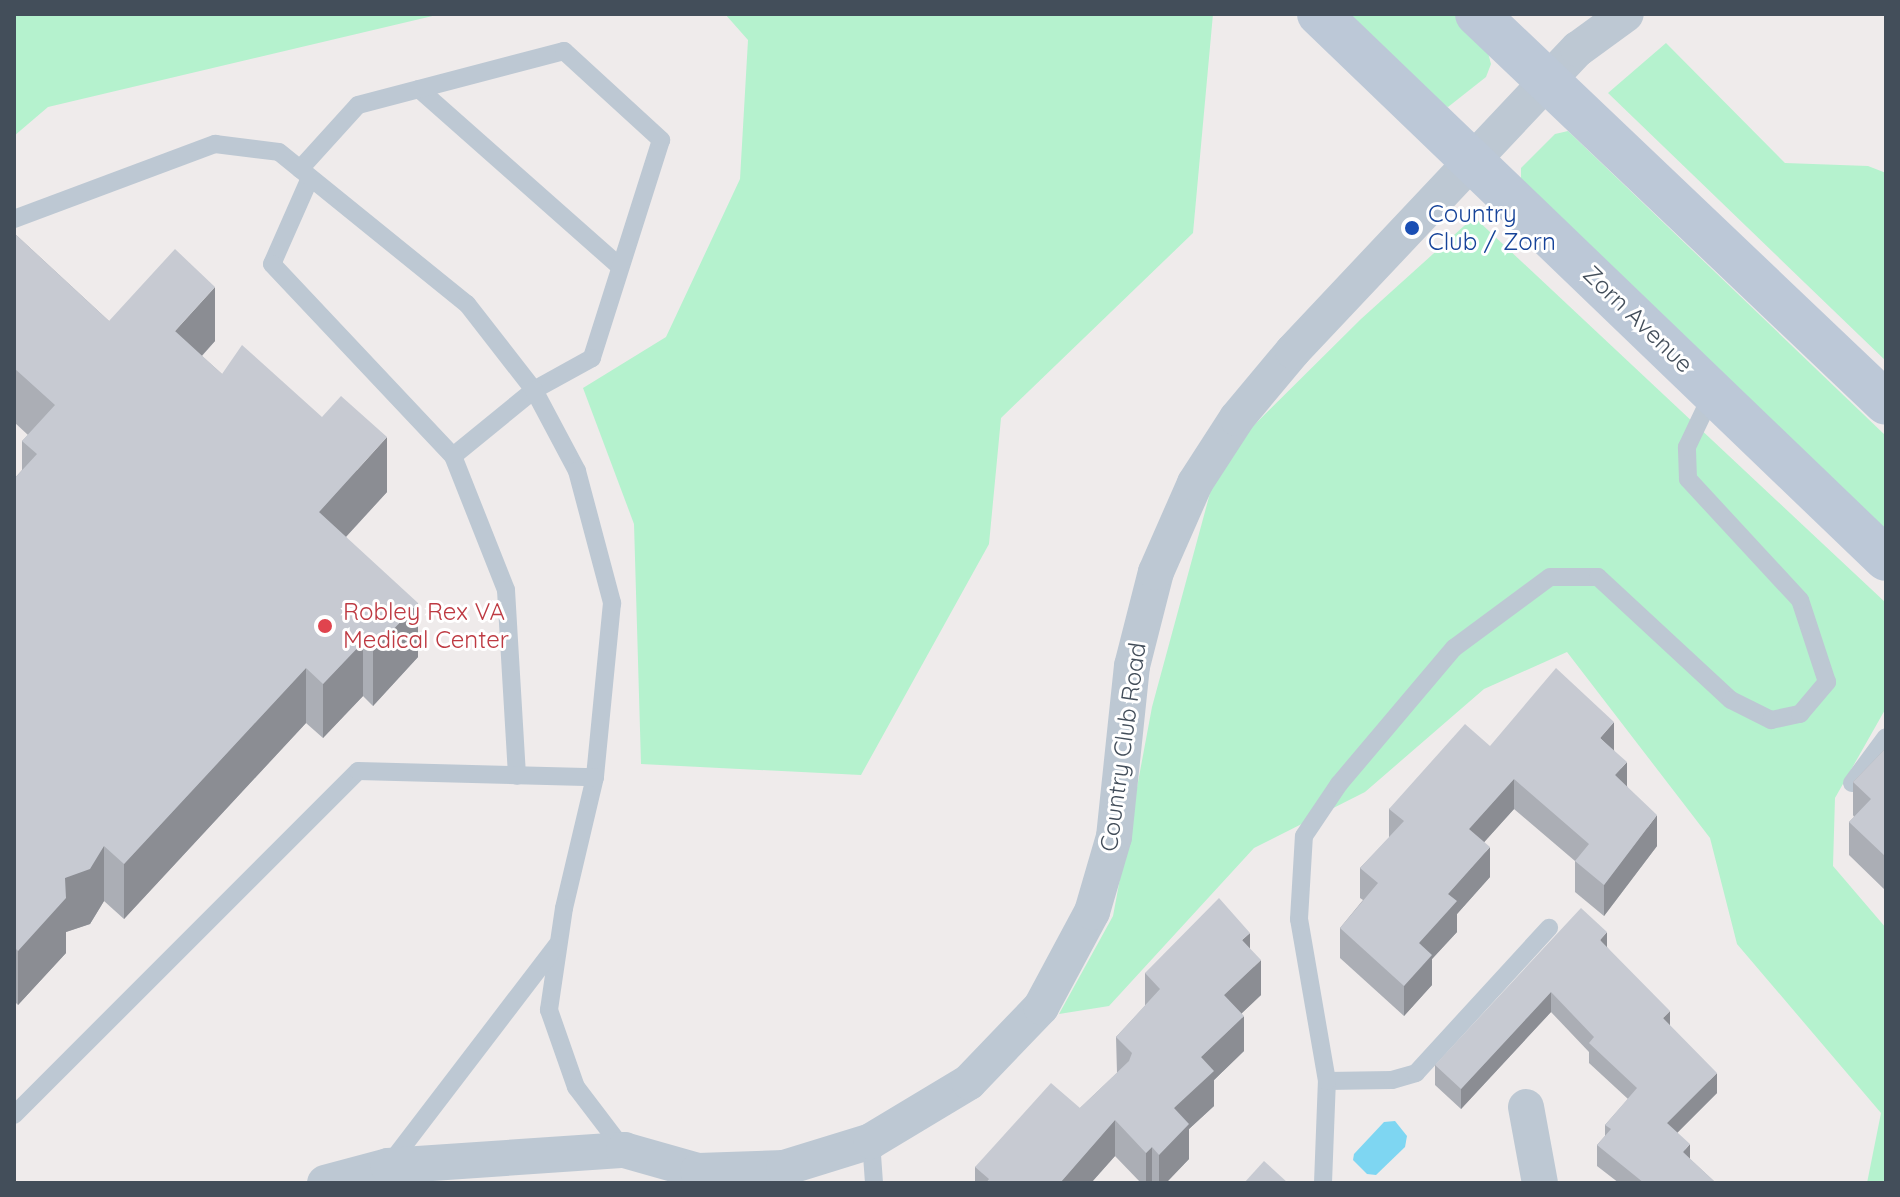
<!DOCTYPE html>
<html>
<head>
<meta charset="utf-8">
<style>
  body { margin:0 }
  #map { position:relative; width:1900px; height:1197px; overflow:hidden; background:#efebeb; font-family:Quicksand,sans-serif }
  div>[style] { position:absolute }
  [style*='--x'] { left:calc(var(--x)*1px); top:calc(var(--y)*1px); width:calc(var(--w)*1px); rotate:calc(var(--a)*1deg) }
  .green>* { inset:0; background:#b5f2ce }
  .water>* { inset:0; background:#7ed6f2 }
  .lane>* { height:18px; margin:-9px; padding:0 9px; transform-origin:9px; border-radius:9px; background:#bdc8d3 }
  .street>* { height:36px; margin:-18px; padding:0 18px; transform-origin:18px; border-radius:18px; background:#bdc8d3 }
  .secondary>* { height:44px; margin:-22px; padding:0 22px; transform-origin:22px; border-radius:22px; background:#bcc8d7 }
  .wall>* { inset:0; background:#abaeb5 }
  .shaded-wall>* { inset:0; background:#8b8d93 }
  .building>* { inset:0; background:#c7cad2 }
  .dots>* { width:22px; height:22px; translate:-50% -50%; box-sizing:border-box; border:4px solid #fff; border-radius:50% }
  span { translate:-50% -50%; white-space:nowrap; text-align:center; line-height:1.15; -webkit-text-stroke:6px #fff; paint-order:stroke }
  .transit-label { font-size:24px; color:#164399 }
  .left { translate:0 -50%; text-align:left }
  .street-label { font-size:24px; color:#434e5a }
  .health-label { font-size:24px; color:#be3a42 }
  .frame { position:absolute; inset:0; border:16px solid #434e5a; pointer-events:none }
</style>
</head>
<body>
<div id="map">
  <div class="green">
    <i style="clip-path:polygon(14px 14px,441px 14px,48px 107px,14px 136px)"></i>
    <i style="clip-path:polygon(725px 14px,1213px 14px,1193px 233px,1001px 418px,989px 544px,861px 775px,641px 764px,634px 524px,583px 388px,666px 337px,740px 179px,748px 40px)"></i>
    <i style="clip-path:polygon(1342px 14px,1454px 14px,1487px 49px,1491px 64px,1486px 77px,1448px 107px,1432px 99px)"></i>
    <i style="clip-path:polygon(1666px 43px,1785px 163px,1868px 166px,1886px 173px,1886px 361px,1608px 93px)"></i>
    <i style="clip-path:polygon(1568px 131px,1886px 436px,1886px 541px,1521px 181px,1521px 168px,1555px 134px)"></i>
    <i style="clip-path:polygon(1474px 217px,1886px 603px,1886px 708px,1835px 798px,1833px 866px,1886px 928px,1886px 1183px,1867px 1183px,1881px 1113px,1737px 944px,1710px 838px,1567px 652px,1484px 689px,1365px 792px,1254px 848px,1109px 1006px,1059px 1014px,1113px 916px,1152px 707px,1219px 460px,1361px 319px)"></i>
  </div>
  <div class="water">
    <i style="clip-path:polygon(1395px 1121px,1407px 1136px,1405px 1147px,1376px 1175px,1367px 1174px,1353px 1160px,1354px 1154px,1384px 1122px)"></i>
  </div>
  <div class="lane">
    <i style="--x:419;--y:89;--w:268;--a:41.5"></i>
    <i style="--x:300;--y:169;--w:86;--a:-47.8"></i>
    <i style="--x:358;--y:105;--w:213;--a:-14.7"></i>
    <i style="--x:564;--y:51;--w:132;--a:42.5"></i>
    <i style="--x:661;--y:140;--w:229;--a:107.6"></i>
    <i style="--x:592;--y:358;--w:66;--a:151.1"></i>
    <i style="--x:534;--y:390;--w:104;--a:140.8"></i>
    <i style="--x:310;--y:178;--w:94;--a:113.8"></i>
    <i style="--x:272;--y:264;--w:264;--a:46.7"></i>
    <i style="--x:453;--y:456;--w:144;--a:68.4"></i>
    <i style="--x:506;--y:590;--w:186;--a:86.6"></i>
    <i style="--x:14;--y:219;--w:215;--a:-20.5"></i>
    <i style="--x:215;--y:144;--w:64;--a:7.1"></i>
    <i style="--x:279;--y:152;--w:242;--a:39"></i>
    <i style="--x:467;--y:304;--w:109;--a:52.1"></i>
    <i style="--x:534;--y:390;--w:92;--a:62"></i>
    <i style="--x:577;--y:471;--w:137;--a:75.1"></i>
    <i style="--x:612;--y:603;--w:175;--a:95.6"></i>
    <i style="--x:595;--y:777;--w:135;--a:103.3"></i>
    <i style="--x:564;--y:908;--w:103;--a:98.4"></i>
    <i style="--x:549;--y:1010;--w:82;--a:70.7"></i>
    <i style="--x:576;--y:1087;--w:79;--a:52.7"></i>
    <i style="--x:1852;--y:783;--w:57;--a:-53.5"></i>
    <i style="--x:1327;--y:1081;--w:65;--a:-0.9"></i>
    <i style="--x:1392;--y:1080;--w:25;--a:-16"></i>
    <i style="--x:1416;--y:1073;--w:197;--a:-47.5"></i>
    <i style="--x:14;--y:1115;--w:486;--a:-45"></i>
    <i style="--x:358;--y:771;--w:237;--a:1.5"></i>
    <i style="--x:871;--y:1141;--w:42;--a:85.9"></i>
    <i style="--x:388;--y:1166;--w:278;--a:-52.6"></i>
    <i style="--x:1323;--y:1183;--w:102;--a:-87.8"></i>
    <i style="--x:1327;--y:1081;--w:164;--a:-99.8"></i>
    <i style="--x:1299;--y:919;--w:83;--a:-86.6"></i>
    <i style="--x:1304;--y:836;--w:63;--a:-56.1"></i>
    <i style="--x:1339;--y:784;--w:178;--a:-49.8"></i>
    <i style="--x:1454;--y:648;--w:119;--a:-36.5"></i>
    <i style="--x:1550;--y:577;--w:48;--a:0"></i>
    <i style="--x:1598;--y:577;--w:181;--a:42.8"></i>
    <i style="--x:1731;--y:700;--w:45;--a:26.6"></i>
    <i style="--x:1771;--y:720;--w:30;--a:-12"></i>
    <i style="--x:1800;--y:714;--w:42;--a:-49.8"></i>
    <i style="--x:1827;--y:682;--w:86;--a:-108.2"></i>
    <i style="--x:1800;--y:600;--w:165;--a:-132.8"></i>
    <i style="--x:1688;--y:479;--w:32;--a:-92"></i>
    <i style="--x:1687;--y:447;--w:61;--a:-64.7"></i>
  </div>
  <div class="street">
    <i style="--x:1526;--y:1107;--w:77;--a:79.6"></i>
    <i style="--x:325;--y:1183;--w:65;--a:-15.1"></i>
    <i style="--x:388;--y:1166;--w:237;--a:-3.9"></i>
    <i style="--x:624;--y:1150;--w:77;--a:15.8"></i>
    <i style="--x:698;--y:1171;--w:86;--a:-2"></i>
    <i style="--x:784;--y:1168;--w:91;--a:-17.2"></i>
    <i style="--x:871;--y:1141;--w:114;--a:-31"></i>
    <i style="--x:969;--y:1082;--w:104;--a:-46.2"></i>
    <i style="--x:1041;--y:1007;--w:108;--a:-61.8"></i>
    <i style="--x:1092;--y:912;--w:78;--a:-73.7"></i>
    <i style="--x:1114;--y:837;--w:172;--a:-84"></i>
    <i style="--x:1132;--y:666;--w:97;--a:-75.7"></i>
    <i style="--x:1156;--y:572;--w:97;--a:-66.3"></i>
    <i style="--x:1195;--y:483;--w:77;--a:-57.1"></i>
    <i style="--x:1237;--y:418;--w:87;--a:-50.1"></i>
    <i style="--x:1293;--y:351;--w:415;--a:-46.7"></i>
    <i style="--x:1578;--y:49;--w:59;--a:-36.1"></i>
  </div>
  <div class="secondary">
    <i style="--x:1319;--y:14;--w:786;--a:43.87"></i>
    <i style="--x:1477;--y:14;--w:564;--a:43.56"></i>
  </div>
  <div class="wall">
    <i style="clip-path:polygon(14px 233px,109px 321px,215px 341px,202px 356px,222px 374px,387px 492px,346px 537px,418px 657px,373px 706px,363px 696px,323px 738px,306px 723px,124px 919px,104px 901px,90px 924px,66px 932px,66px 953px,18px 1005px,14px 1001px,14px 479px,22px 470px,22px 441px,28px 435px,14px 422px)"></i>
    <i style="clip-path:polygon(1490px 746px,1614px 750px,1627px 786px,1657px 846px,1604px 916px,1575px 892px,1575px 861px,1514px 809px,1484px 842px,1490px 877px,1457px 914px,1457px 932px,1432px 959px,1432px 985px,1404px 1016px,1340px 958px,1340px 928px,1363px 900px,1360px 898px,1360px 868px,1389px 838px,1389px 809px)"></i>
    <i style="clip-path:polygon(1886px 748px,1886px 891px,1849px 855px,1849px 822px,1854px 817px,1853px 815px,1853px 782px)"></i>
    <i style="clip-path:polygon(1607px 947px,1670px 1026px,1717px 1093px,1677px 1133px,1690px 1159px,1716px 1183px,1619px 1183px,1597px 1166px,1597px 1145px,1605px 1136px,1605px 1125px,1628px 1099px,1589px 1063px,1589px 1052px,1551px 1012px,1461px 1109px,1435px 1085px,1435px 1065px)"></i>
    <i style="clip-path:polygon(1250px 949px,1261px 995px,1242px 1013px,1244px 1051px,1214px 1080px,1214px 1106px,1189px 1129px,1189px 1159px,1166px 1183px,1141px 1183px,1115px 1156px,1091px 1183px,975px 1183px,975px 1167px,1080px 1108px,1117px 1073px,1116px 1037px,1145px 1006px,1145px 973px)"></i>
  </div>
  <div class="shaded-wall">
    <i style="clip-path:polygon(215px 287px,215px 341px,175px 385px,175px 331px)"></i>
    <i style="clip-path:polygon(387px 437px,387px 492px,319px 566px,319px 512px)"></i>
    <i style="clip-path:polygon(418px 603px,418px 657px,373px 706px,373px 651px)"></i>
    <i style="clip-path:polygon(363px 642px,363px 696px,323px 738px,323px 684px)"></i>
    <i style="clip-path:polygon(306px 668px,306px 723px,124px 919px,124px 864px)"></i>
    <i style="clip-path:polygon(1614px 722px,1614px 752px,1600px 738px)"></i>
    <i style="clip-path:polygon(1627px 762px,1627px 792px,1615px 775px)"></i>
    <i style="clip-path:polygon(1514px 779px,1514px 809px,1469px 859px,1469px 829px)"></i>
    <i style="clip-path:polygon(1657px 815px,1657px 846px,1604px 916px,1604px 885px)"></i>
    <i style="clip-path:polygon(104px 846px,104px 901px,90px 924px,66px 932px,66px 953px,18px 1005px,18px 951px,65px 878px)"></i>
    <i style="clip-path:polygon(1490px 847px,1490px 877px,1457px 914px,1457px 932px,1432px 959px,1432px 985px,1404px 1016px,1404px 986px,1419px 943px,1448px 894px)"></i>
    <i style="clip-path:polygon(1607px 932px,1607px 952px,1600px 940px)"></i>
    <i style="clip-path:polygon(1250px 933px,1250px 968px,1242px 940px)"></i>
    <i style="clip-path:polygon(1261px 960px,1261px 995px,1224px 1030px,1224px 995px)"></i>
    <i style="clip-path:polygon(1551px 992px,1551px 1012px,1461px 1109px,1461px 1089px)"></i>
    <i style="clip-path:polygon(1670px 1011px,1670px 1032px,1663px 1018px)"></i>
    <i style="clip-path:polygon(1244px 1016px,1244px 1051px,1214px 1080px,1214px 1106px,1189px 1129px,1189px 1159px,1166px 1183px,1159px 1183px,1159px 1155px,1174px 1108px,1201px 1057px)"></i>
    <i style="clip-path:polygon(1717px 1073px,1717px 1093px,1667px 1143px,1667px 1123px)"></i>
    <i style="clip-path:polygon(1115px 1120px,1115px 1156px,1091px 1183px,1060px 1183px)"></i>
    <i style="clip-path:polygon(1690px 1144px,1690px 1164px,1683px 1152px)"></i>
    <i style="clip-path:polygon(1152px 1147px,1152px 1183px,1146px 1183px,1146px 1153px)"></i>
  </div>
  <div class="building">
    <i style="clip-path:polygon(14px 233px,109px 321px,175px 249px,215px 287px,175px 331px,222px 374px,242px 345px,322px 417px,341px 396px,387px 437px,319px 512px,418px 603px,373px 651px,363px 642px,323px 684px,306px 668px,124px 864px,104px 846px,90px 869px,65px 878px,66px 898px,18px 951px,14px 947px,14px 479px,37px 454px,22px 441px,55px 405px,14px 368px)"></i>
    <i style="clip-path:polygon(1556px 668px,1614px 722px,1600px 738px,1627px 762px,1615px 775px,1657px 815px,1604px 885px,1575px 861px,1589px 844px,1514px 779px,1469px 829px,1490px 847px,1448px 894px,1457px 901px,1419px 943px,1432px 955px,1404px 986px,1340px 928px,1378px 883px,1360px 868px,1404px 821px,1389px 809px,1465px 724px,1490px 746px)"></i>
    <i style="clip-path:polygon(1886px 748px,1886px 857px,1849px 822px,1871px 799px,1853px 782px)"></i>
    <i style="clip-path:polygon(1219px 898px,1250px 933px,1242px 940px,1261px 960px,1224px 995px,1244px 1016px,1201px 1057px,1214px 1071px,1174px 1108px,1189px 1124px,1159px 1155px,1152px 1147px,1146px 1153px,1115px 1120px,1060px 1183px,986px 1183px,989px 1179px,975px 1167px,1051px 1083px,1080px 1108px,1129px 1061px,1132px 1053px,1116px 1037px,1160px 989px,1145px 973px)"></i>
    <i style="clip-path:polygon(1581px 908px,1607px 932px,1600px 940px,1670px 1011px,1663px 1018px,1717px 1073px,1667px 1123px,1690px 1144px,1683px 1152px,1716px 1183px,1644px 1183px,1597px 1145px,1611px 1129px,1605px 1125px,1637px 1088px,1589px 1043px,1594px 1037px,1551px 992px,1461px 1089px,1435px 1065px)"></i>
    <i style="clip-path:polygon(1264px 1161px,1288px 1183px,1244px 1183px)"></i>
  </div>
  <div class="dots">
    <i style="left:1412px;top:228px;background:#1a4fb4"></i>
    <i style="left:325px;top:626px;background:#e0444e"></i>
  </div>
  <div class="transit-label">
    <span class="left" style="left:1428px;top:228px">Country<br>Club / Zorn</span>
  </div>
  <div class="street-label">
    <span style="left:1638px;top:319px;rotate:44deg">Zorn Avenue</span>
    <span style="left:1123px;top:747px;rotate:-82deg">Country Club Road</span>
  </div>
  <div class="health-label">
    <span class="left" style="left:343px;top:626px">Robley Rex VA<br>Medical Center</span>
  </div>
  <div class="frame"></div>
</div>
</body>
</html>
